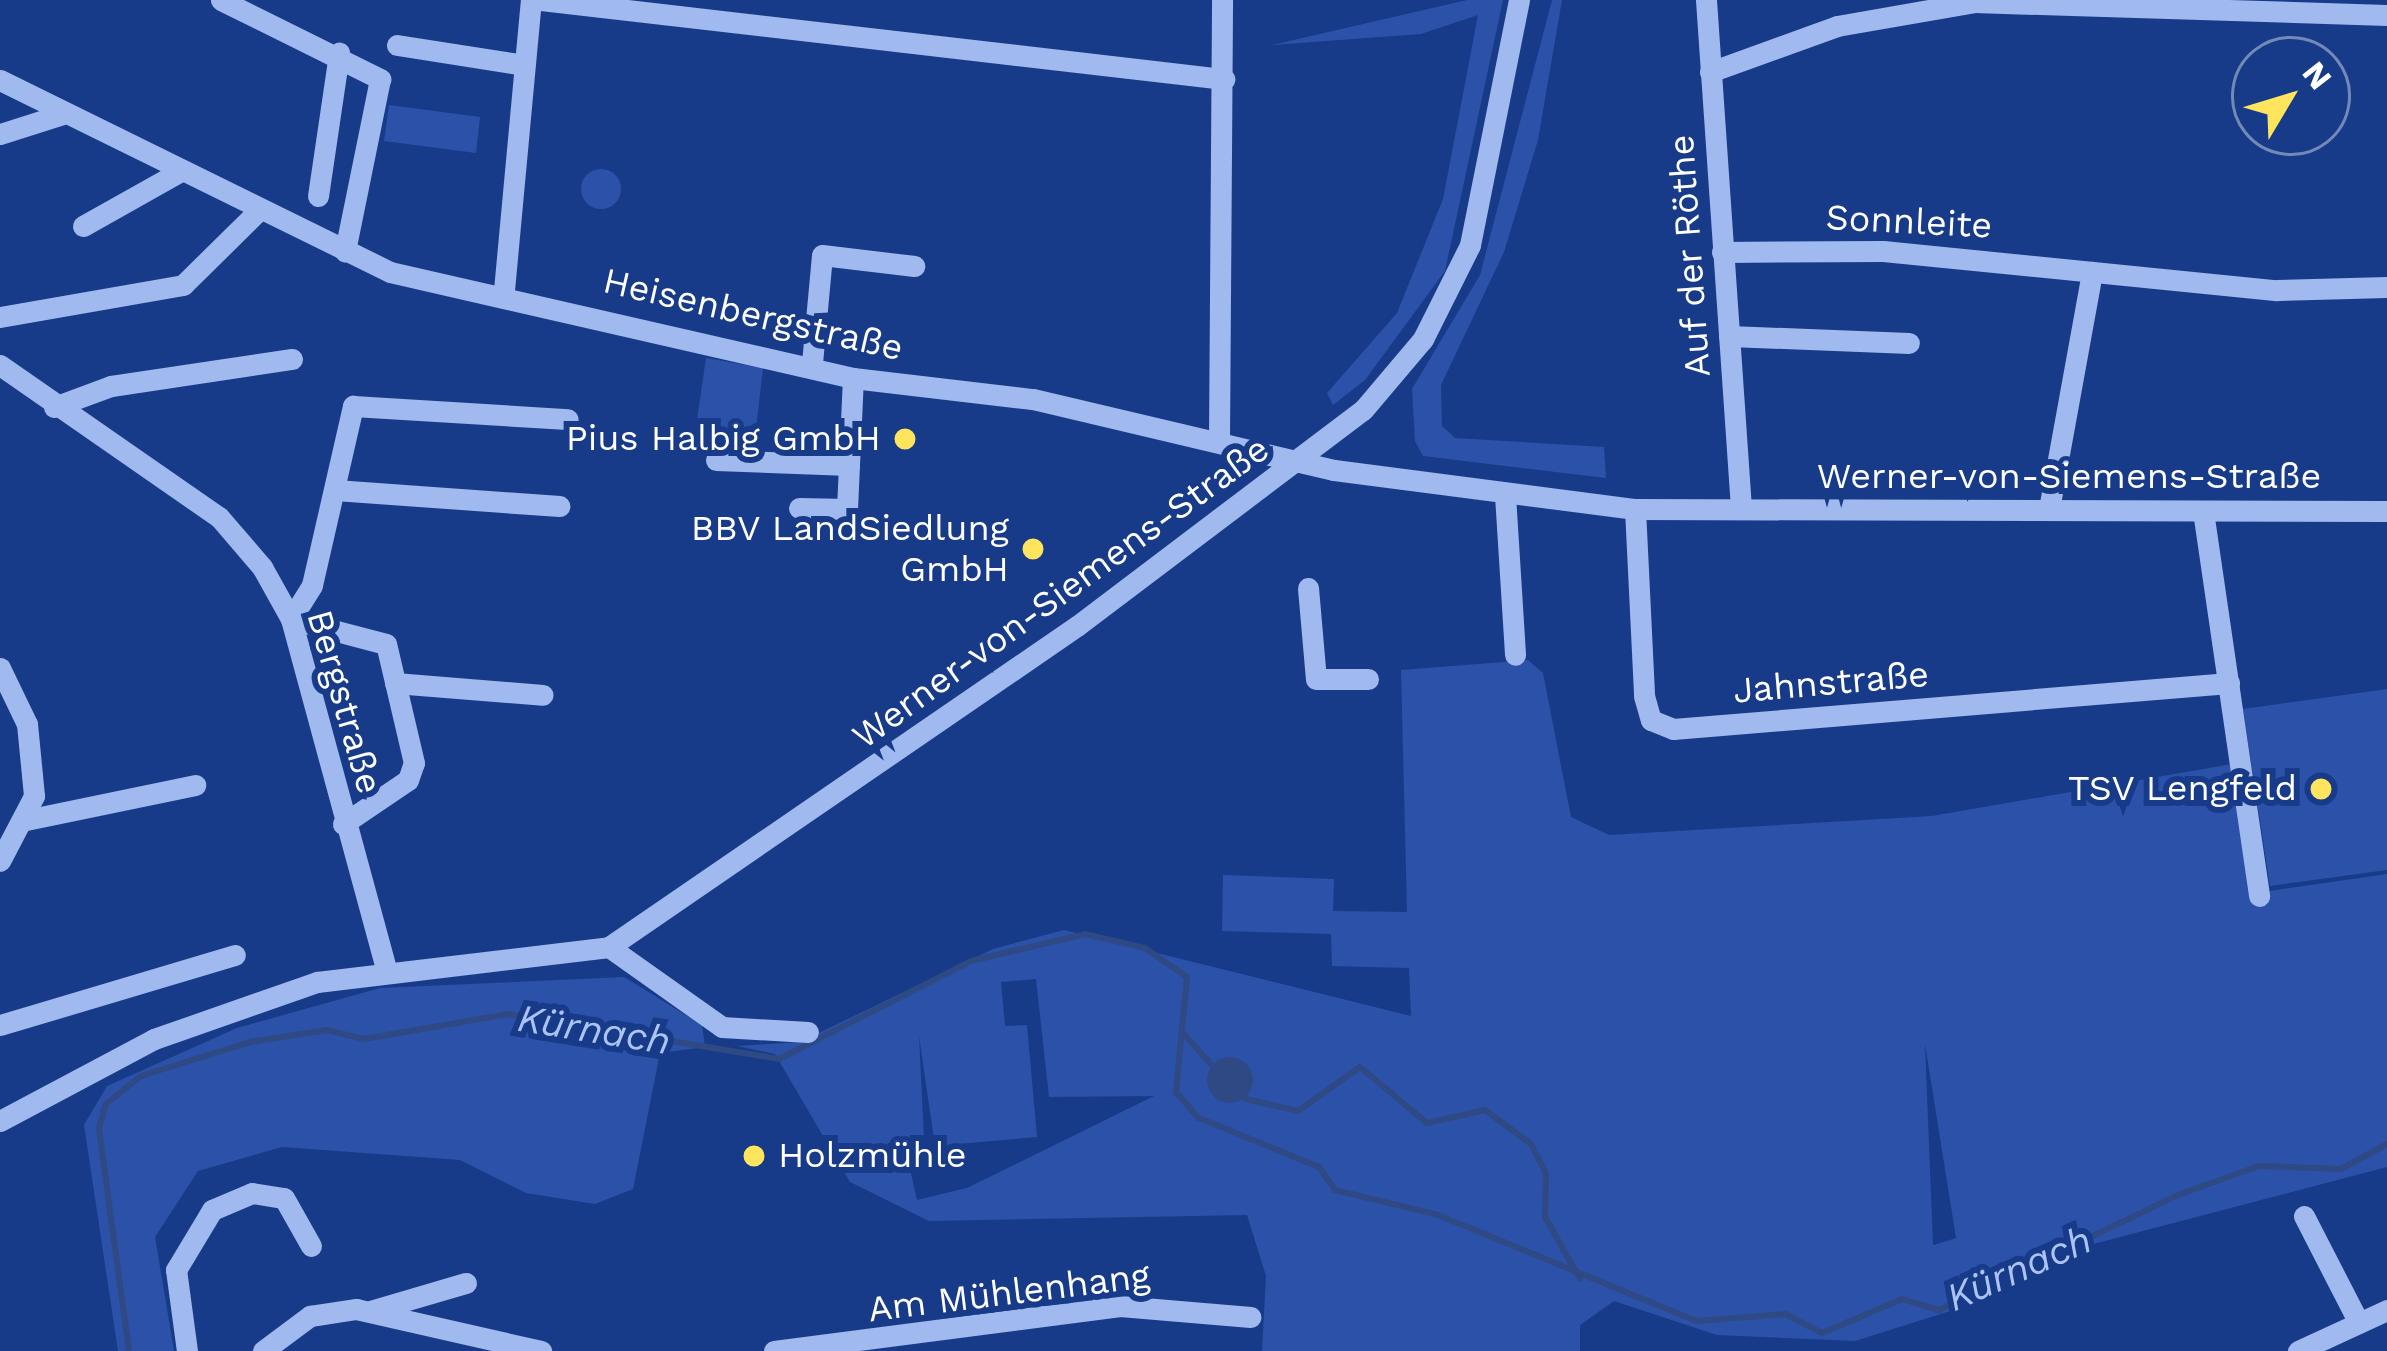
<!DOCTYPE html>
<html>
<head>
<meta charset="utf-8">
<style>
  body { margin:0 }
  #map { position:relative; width:2387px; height:1351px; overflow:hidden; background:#183b89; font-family:"Work Sans",sans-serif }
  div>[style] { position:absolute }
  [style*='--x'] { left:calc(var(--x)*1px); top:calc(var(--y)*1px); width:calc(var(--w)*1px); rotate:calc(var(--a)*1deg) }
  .green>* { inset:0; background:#2b52a8 }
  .round { border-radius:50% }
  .water>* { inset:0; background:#2e4983 }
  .stream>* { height:6px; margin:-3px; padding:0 3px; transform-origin:3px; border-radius:3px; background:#2e4983 }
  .minor>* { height:21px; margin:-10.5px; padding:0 10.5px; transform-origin:10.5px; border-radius:10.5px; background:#a0b9ee }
  .dots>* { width:33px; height:33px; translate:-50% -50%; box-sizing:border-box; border:6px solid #183b89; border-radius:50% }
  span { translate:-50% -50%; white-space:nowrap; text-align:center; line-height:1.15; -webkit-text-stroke:12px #183b89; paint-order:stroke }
  .street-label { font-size:36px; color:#fff }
  .poi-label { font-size:36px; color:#fff }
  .right { translate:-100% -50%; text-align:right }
  .left { translate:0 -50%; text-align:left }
  .water-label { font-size:39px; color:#acc4f5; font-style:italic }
  .north { position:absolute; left:2231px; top:36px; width:120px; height:120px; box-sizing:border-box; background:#183b89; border:3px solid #7489b8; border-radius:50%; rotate:52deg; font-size:33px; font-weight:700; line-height:48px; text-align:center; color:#fff }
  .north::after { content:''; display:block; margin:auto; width:42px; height:54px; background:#ffe55d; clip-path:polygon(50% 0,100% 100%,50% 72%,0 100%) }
</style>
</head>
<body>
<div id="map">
  <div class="green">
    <i style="clip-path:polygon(1467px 0,1503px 0,1445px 271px,1365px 380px,1333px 405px,1327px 393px,1397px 313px,1443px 199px,1478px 15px,1421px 34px,1272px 45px)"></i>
    <i style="clip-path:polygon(1552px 0,1562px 0,1538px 140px,1504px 252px,1441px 385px,1442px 426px,1455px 438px,1604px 447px,1606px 478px,1423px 456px,1415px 441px,1412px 389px,1480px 275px)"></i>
    <i style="clip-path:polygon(389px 105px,480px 117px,476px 153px,384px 141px)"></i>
    <i class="round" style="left:581px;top:169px;width:40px;height:40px"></i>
    <i style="clip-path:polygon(706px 358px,763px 368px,756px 429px,696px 427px)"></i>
    <i style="clip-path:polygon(evenodd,1528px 660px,1543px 673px,1571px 817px,1609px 835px,1932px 816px,2238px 763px,2255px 893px,2387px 874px,2387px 1167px,2082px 1247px,1985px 1300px,1855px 1341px,1717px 1335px,1614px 1301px,1580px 1325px,1580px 1351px,1262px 1351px,1266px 1276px,1247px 1215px,929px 1221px,850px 1182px,775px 1054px,737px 1046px,800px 1042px,993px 949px,1064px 930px,1411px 1016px,1409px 968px,1332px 966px,1331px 934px,1222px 931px,1223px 875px,1334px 879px,1333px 911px,1407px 912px,1401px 670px,1528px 660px,1036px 979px,1049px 1097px,1154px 1096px,967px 1188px,917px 1200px,904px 1143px,924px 1138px,919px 1036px,935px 1146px,1037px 1137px,1027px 1025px,1005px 1026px,1001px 982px,1036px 979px,1528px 660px,1925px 1044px,1956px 1238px,1934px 1245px,1933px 1244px,1925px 1044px)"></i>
    <i style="clip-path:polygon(2387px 689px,2387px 870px,2270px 886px,2243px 709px)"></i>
    <i style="clip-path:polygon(624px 977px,702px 1025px,705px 1047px,660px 1053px,633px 1189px,595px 1204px,526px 1193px,460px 1160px,282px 1147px,198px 1171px,155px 1237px,174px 1351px,118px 1351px,84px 1125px,107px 1086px,237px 1028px,380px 988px)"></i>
  </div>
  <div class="water">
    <i class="round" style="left:1207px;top:1057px;width:46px;height:46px"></i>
  </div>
  <div class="stream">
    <i style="--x:1184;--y:1034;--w:47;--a:48.5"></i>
    <i style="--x:1246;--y:1099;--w:53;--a:13"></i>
    <i style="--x:1298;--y:1111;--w:76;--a:-35.4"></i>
    <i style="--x:1360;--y:1067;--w:87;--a:39.9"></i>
    <i style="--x:1427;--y:1123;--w:59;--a:-12.6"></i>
    <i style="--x:1485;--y:1110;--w:57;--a:36.5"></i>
    <i style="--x:1531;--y:1144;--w:33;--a:63"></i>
    <i style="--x:1546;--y:1173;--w:44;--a:91.3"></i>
    <i style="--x:1545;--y:1217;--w:71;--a:60.6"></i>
    <i style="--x:129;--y:1351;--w:225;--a:-97.7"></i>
    <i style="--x:99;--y:1128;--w:25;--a:-74"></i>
    <i style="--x:106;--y:1104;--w:45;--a:-38.7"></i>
    <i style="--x:141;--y:1076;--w:114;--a:-17.3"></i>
    <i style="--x:250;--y:1042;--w:78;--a:-8.9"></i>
    <i style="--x:327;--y:1030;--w:38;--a:14"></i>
    <i style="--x:364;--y:1039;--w:146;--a:-9.8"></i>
    <i style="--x:508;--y:1014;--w:275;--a:9.4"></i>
    <i style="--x:779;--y:1059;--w:216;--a:-27"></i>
    <i style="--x:971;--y:961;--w:117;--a:-13.3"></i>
    <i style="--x:1085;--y:934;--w:62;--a:13.1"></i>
    <i style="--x:1145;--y:948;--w:51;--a:34.6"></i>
    <i style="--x:1187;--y:977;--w:116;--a:95.5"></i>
    <i style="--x:1176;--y:1092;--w:35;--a:49"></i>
    <i style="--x:1199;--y:1118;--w:130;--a:22.2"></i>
    <i style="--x:1319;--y:1167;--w:28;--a:55"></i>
    <i style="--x:1335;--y:1190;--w:106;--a:13.6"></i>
    <i style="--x:1438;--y:1215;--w:280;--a:22.3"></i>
    <i style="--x:1697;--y:1321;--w:88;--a:-4.5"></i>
    <i style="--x:1785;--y:1314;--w:42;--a:27.2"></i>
    <i style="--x:1822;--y:1333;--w:87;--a:-23"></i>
    <i style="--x:1902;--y:1299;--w:39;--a:17"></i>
    <i style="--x:1939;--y:1310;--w:265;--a:-25.7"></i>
    <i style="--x:2178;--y:1195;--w:86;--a:-19.7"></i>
    <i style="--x:2259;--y:1166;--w:82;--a:2.1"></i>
    <i style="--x:2341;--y:1169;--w:52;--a:-28.5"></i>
  </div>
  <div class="minor">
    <i style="--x:221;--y:0;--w:178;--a:26.4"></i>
    <i style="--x:380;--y:79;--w:176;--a:101.5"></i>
    <i style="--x:541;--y:0;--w:688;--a:6.6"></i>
    <i style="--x:1706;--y:0;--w:509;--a:86.06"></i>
    <i style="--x:397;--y:45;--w:129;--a:8.9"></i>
    <i style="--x:1710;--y:72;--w:135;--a:-19.9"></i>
    <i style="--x:1837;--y:26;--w:139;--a:-9.9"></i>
    <i style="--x:1974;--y:2;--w:413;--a:1.8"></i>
    <i style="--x:0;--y:80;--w:435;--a:26.2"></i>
    <i style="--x:390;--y:272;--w:475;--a:12.9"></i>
    <i style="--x:853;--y:378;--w:181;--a:6.7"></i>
    <i style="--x:1033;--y:399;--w:309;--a:13.3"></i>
    <i style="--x:1334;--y:470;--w:304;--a:7.4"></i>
    <i style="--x:1635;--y:509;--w:752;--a:0.15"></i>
    <i style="--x:0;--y:134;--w:66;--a:-17.6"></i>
    <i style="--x:318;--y:196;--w:145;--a:-81.6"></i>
    <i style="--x:83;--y:226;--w:112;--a:-29.3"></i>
    <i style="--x:1722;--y:252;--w:161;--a:-0.4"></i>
    <i style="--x:1883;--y:251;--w:396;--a:5.7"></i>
    <i style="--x:2277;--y:290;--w:110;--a:-1.6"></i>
    <i style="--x:504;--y:290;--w:291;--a:-84.7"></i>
    <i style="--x:0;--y:317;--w:186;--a:-9.9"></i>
    <i style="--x:183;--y:285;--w:107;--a:-44.6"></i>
    <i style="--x:1729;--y:336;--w:180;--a:2.2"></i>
    <i style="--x:812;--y:363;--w:108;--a:-84.7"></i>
    <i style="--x:822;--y:255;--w:93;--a:6.8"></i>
    <i style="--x:0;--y:365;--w:267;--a:34.8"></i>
    <i style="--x:219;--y:517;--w:66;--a:49.3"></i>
    <i style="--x:262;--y:567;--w:60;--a:60.9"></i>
    <i style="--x:291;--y:619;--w:363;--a:74.8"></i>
    <i style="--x:54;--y:407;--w:61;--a:-20.2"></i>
    <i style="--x:111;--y:386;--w:183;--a:-8.5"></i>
    <i style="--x:1219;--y:439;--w:439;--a:-89.6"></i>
    <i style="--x:716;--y:460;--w:133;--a:2.2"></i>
    <i style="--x:849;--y:465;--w:87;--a:-87.4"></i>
    <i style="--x:335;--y:490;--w:225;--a:4.1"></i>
    <i style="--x:1505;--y:495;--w:160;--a:86.4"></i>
    <i style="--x:799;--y:508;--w:48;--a:1.2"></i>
    <i style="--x:847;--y:509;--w:44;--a:-87.4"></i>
    <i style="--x:1635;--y:509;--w:187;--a:87.2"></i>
    <i style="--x:1644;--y:696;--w:25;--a:74"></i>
    <i style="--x:1651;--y:720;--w:24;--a:22"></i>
    <i style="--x:1673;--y:729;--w:558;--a:-4.73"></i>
    <i style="--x:2049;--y:509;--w:241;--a:-79.7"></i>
    <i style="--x:2203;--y:511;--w:389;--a:81.7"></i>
    <i style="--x:1308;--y:588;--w:91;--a:85"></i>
    <i style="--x:1316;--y:679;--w:52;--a:0"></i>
    <i style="--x:0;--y:668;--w:62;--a:64.3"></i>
    <i style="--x:27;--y:724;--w:72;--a:84.4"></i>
    <i style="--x:34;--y:796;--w:73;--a:117.6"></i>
    <i style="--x:395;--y:683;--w:148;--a:4.6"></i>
    <i style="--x:26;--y:820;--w:173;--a:-11.7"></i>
    <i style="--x:343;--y:824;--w:78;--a:-34.1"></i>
    <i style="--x:408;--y:780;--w:18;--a:-71"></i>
    <i style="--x:414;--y:763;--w:122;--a:-103.2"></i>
    <i style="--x:386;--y:644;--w:98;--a:-165.3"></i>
    <i style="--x:291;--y:619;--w:40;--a:-58"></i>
    <i style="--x:312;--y:585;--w:184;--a:-77.1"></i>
    <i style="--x:353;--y:406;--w:215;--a:3.5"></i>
    <i style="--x:609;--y:947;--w:138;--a:35.3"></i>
    <i style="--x:722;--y:1027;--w:86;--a:3.3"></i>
    <i style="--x:0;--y:1025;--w:245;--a:-16.6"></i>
    <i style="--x:0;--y:1121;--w:174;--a:-28"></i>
    <i style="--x:154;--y:1039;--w:173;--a:-19.3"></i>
    <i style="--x:317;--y:982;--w:294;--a:-6.8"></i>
    <i style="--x:609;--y:947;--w:568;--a:-34.45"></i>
    <i style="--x:1077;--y:626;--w:358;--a:-37.1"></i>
    <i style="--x:1363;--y:410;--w:93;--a:-49.8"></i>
    <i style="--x:1423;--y:339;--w:105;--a:-63.4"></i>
    <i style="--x:1470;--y:245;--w:250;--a:-78.7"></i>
    <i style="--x:2304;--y:1216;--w:120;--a:62.8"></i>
    <i style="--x:370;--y:1311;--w:100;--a:-16.3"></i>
    <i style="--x:187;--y:1351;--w:82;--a:-97.7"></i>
    <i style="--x:176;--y:1270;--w:70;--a:-59"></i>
    <i style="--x:212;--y:1210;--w:43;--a:-23"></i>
    <i style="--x:252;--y:1193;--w:32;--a:9"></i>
    <i style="--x:284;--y:1198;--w:55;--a:60.6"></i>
    <i style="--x:263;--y:1351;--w:59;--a:-36.7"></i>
    <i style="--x:310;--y:1316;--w:47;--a:-8.7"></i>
    <i style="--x:356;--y:1309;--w:190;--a:12.8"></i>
    <i style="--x:774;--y:1351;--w:349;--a:-7.4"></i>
    <i style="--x:1120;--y:1306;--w:131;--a:4.8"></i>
    <i style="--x:2298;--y:1351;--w:98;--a:-24.7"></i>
  </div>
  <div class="dots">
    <i style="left:905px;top:439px;background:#ffe55d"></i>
    <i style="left:1033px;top:549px;background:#ffe55d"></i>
    <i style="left:2321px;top:789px;background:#ffe55d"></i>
    <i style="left:754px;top:1156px;background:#ffe55d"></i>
  </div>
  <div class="street-label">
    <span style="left:1909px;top:222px;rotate:3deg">Sonnleite</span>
    <span style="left:1690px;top:256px;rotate:-94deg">Auf der Röthe</span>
    <span style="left:753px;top:315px;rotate:13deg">Heisenbergstraße</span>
    <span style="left:2069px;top:477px">Werner-von-Siemens-Straße</span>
    <span style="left:1061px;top:593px;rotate:-36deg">Werner-von-Siemens-Straße</span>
    <span style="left:1831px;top:683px;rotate:-5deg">Jahnstraße</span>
    <span style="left:344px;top:702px;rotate:74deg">Bergstraße</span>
    <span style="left:1009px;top:1293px;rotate:-7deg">Am Mühlenhang</span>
  </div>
  <div class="poi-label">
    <span class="right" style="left:881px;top:439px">Pius Halbig GmbH</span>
    <span class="right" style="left:1009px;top:549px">BBV LandSiedlung<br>GmbH</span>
    <span class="right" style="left:2297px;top:789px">TSV Lengfeld</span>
    <span class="left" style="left:778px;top:1156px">Holzmühle</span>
  </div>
  <div class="water-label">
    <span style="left:594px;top:1030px;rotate:9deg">Kürnach</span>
    <span style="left:2019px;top:1269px;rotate:-24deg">Kürnach</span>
  </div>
  <div class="north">N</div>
</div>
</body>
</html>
